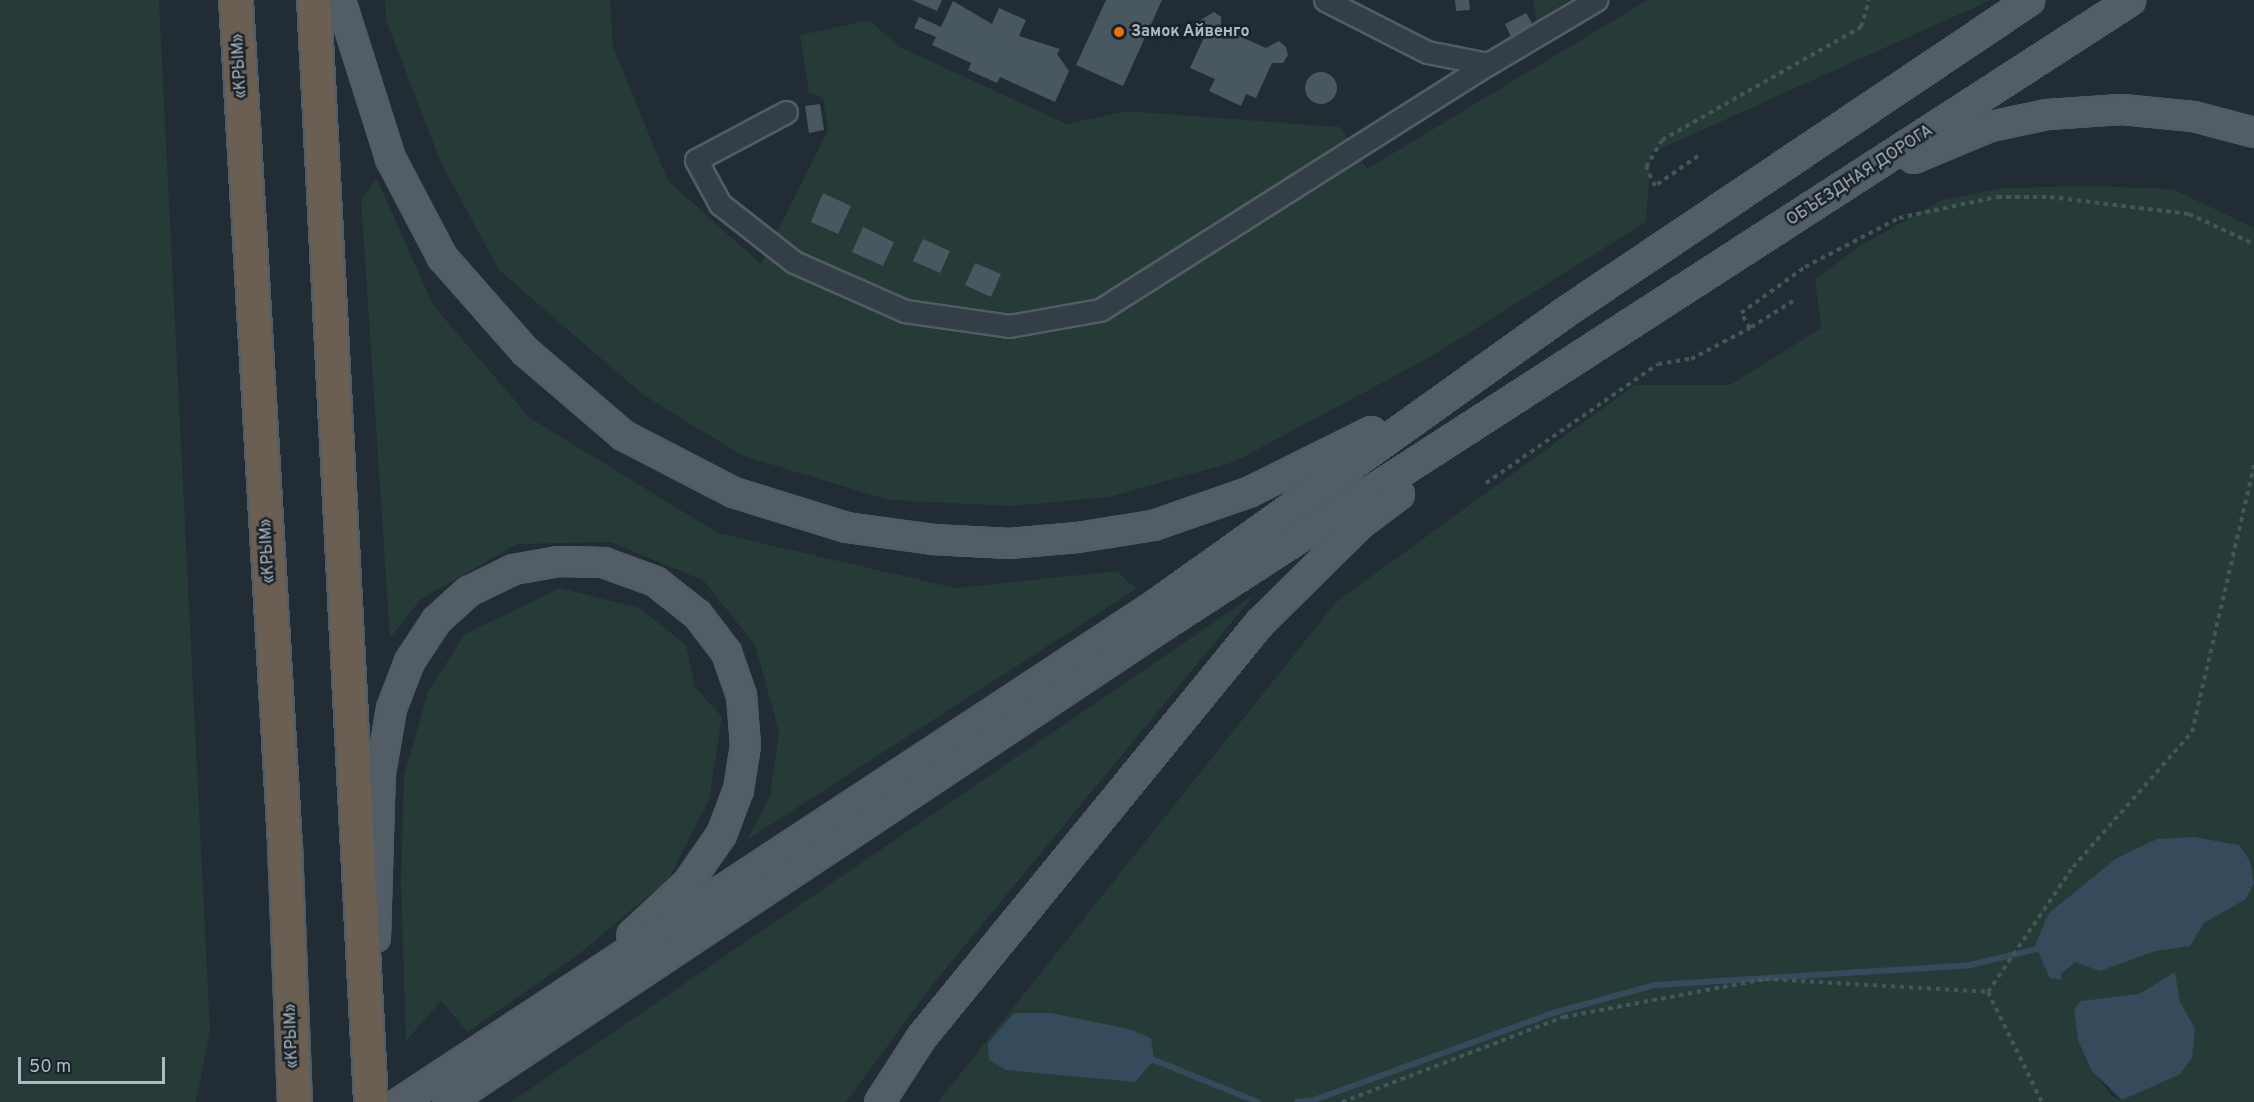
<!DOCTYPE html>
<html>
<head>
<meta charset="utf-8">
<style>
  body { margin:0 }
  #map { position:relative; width:2254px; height:1102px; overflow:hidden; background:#212c35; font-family:Overpass,sans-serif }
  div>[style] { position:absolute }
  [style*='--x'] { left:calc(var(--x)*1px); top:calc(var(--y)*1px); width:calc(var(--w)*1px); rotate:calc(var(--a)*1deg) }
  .green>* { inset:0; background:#263a38 }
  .water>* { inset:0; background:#354b5b }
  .stream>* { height:6px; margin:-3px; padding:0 3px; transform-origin:3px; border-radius:3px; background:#354b5b }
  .building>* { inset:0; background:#495761 }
  .round { border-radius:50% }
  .path>* { height:4px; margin-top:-2px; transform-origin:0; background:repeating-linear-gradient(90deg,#445756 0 4.5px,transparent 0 9px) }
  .roads { filter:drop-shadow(2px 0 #525c64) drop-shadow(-2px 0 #525c64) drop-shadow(0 2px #525c64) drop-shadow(0 -2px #525c64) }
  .minor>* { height:21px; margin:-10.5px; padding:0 10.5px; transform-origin:10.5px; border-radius:10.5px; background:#343e46 }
  .major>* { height:27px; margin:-13.5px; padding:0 13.5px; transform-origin:13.5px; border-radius:13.5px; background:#525d66 }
  .highway>* { height:32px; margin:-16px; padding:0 16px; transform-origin:16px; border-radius:16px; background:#6b5e52 }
  .dots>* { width:16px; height:16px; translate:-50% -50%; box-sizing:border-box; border:3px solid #1a232a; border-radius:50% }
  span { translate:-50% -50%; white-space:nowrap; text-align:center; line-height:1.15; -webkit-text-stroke:5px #1a232a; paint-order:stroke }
  .poi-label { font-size:16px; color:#aeb9c3; font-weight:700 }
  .left { translate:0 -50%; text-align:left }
  .street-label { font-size:16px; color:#aeb9c3 }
  .scale { position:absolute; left:18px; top:1057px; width:147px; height:27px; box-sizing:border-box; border:3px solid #aeb9c3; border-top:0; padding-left:8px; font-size:18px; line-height:21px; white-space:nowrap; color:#aeb9c3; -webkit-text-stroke:4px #1a232a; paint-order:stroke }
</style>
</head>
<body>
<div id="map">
  <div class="green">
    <i style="clip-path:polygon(0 0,159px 0,210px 1030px,196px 1102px,0 1102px)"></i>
    <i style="clip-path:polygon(385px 0,610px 0,613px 46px,668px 181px,761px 264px,828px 130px,823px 98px,809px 93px,800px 35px,869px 20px,900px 47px,1067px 124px,1126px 111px,1340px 127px,1367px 169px,1648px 0,1991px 0,1651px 153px,1646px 222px,1432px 356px,1234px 462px,1109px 497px,1011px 506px,888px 500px,741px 455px,642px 394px,499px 270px,441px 163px,386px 20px)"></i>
    <i style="clip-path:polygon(1533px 0,1569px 0,1537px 21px)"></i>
    <i style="clip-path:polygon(377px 179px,433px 305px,530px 418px,718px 533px,956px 588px,1117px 571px,1136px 589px,747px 840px,770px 796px,779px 732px,755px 645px,704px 581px,611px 542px,517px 544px,421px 599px,390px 638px,361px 199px)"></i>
    <i style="clip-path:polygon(evenodd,2094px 186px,2173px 189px,2254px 228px,2254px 1102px,938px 1102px,1336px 602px,1635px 385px,1730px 385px,1821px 328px,1815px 279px,1860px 246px,1940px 201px,2001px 188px,2094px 186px,2175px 972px,2179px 1075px,2122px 1100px,2112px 1096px,2087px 1061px,2078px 1041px,2074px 1010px,2080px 1001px,2139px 994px,2175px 972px)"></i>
    <i style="clip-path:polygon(560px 588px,639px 608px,686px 645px,695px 687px,722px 717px,709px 800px,669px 879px,579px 954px,468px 1032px,441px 1001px,406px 1041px,401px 883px,404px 776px,428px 692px,465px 634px)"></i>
    <i style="clip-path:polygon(1254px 595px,937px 979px,846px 1102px,511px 1102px)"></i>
  </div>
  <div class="water">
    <i style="clip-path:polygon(2194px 837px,2239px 845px,2250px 861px,2254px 883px,2246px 899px,2204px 923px,2190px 946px,2155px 951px,2100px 971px,2075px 962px,2061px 974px,2062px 980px,2050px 978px,2035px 945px,2049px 913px,2117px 858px,2157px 839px)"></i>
    <i style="clip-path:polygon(2175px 972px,2180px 1002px,2195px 1029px,2192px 1058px,2179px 1075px,2122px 1100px,2092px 1071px,2078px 1041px,2074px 1010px,2080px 1001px,2139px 994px)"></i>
    <i style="clip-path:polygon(1014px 1013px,1051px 1013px,1129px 1029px,1151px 1038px,1154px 1060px,1135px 1082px,1006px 1070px,989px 1060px,988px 1043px)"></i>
  </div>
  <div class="stream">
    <i style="--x:1154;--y:1060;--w:112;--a:22"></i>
    <i style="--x:1297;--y:1102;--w:17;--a:-7"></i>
    <i style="--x:1314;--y:1100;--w:254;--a:-20"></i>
    <i style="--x:1553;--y:1013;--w:106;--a:-15.4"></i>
    <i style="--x:1655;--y:985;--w:316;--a:-3.6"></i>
    <i style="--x:1970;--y:965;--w:69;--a:-13.4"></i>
  </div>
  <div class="building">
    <i style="clip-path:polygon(912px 0,942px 0,937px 11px)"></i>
    <i style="clip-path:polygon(1106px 0,1162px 0,1123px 86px,1076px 65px)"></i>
    <i style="clip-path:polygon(1455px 0,1469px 0,1470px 10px,1456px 11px)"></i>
    <i style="clip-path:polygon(953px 1px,992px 24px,999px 8px,1026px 20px,1019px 36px,1060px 49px,1057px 54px,1069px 71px,1055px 102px,1000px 77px,997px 83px,968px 70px,971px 63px,932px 45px,936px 37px,914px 28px,919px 17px,941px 27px)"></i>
    <i style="clip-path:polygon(1214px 12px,1221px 17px,1221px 28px,1266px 48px,1279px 41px,1286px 47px,1288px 55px,1283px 63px,1272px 63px,1256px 98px,1246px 94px,1241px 106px,1209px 91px,1215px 79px,1190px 68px,1206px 33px,1199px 21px)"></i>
    <i style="clip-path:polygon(1526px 13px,1534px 27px,1512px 39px,1505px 24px)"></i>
    <i class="round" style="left:1305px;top:72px;width:32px;height:32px"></i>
    <i style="clip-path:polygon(820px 104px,824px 130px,809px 133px,805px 106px)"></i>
    <i style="clip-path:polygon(823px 193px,851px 206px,838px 234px,811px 222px)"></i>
    <i style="clip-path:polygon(863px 227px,894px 242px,883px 266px,852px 252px)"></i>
    <i style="clip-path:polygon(923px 239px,950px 251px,940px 273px,913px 261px)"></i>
    <i style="clip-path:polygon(975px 263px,1001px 274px,991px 297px,965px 285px)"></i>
  </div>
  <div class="path">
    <i style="--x:1698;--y:156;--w:52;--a:145.1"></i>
    <i style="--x:1655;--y:186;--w:21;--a:-115"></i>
    <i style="--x:1646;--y:167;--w:31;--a:-59"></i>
    <i style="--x:1662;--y:140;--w:229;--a:-29.6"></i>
    <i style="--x:1861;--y:27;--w:28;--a:-73"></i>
    <i style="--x:1793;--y:301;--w:51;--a:147.9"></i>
    <i style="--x:1750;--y:328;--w:17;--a:-121"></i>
    <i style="--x:1741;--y:313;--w:79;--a:-35.7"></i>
    <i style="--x:1805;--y:267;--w:106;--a:-27.5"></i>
    <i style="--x:1899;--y:218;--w:100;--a:-12.1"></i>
    <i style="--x:1997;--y:197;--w:53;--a:0"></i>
    <i style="--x:2050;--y:197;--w:140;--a:7"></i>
    <i style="--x:2189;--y:214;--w:72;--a:24.8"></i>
    <i style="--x:1486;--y:483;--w:209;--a:-34.7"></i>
    <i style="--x:1658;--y:364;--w:33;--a:-9"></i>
    <i style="--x:1691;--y:359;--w:67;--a:-27.7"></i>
    <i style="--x:1988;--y:992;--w:123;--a:63.9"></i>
    <i style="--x:1342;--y:1102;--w:238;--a:-21"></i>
    <i style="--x:1564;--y:1017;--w:205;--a:-10.7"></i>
    <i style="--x:1765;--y:979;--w:223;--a:3.3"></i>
    <i style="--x:1988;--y:992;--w:151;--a:-55.8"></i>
    <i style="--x:2073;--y:867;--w:180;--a:-48.6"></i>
    <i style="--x:2192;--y:732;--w:274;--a:-76.9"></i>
  </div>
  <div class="roads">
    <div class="minor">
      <i style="--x:1325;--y:0;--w:114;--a:27"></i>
      <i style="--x:1427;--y:52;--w:62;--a:11.1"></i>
      <i style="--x:1488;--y:64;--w:126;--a:-30.7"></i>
      <i style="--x:786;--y:112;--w:102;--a:151.9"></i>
      <i style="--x:696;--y:160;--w:50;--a:61.4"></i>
      <i style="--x:720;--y:204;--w:94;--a:38.1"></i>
      <i style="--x:794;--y:262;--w:121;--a:23.8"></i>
      <i style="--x:905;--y:311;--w:105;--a:8.2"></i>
      <i style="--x:1009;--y:326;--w:92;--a:-10"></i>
      <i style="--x:1100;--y:310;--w:459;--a:-32.4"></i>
    </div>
    <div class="major">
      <i style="--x:340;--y:0;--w:166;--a:72.4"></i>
      <i style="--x:390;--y:158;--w:112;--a:62.3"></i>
      <i style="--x:442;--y:257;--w:125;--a:48.6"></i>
      <i style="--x:525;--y:351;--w:129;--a:40.6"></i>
      <i style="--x:623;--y:435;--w:124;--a:27.4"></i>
      <i style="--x:733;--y:492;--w:118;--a:17.2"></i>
      <i style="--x:846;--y:527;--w:87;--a:7.9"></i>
      <i style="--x:932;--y:539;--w:77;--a:3"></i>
      <i style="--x:1009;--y:543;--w:68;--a:-5"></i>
      <i style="--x:1077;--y:537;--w:77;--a:-9"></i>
      <i style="--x:1153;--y:525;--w:101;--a:-19.2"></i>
      <i style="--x:1248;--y:492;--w:137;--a:-26.4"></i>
      <i style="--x:1913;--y:158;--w:83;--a:-22.6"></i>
      <i style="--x:1990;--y:126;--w:58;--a:-11.9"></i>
      <i style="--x:2047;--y:114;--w:74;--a:-3.9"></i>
      <i style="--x:2121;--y:109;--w:72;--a:5.6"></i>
      <i style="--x:2193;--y:116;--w:63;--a:14.7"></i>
      <i style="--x:375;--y:937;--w:164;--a:-88.3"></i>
      <i style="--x:380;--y:773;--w:66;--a:-80.4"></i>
      <i style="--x:391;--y:708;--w:50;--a:-69"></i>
      <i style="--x:409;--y:661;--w:49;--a:-56.6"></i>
      <i style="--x:436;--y:620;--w:43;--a:-42.2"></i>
      <i style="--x:468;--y:591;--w:50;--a:-26.1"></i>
      <i style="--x:513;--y:569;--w:46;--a:-10.1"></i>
      <i style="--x:558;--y:561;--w:45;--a:1.3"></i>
      <i style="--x:603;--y:562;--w:55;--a:20.1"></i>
      <i style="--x:655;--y:581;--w:53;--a:38.2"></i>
      <i style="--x:697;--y:614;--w:48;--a:52.7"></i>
      <i style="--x:726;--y:652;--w:46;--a:70.8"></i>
      <i style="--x:741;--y:695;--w:50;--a:85.4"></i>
      <i style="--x:745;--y:745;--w:45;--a:99"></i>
      <i style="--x:738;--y:789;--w:48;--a:110.7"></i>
      <i style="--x:721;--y:834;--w:60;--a:124.8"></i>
      <i style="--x:687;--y:883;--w:76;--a:137.1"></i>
      <i style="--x:399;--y:1102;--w:904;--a:-33.36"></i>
      <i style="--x:1154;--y:605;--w:506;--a:-35.51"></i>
      <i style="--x:1566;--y:311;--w:558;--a:-33.89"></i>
      <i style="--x:447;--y:1102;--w:864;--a:-33.67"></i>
      <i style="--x:1166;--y:623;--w:1148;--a:-32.87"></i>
      <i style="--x:879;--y:1102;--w:77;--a:-57.1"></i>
      <i style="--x:921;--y:1037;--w:534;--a:-50.77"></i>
      <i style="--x:1259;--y:623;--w:141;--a:-44.7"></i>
      <i style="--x:1359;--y:524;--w:50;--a:-36.9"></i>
    </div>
    <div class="highway">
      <i style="--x:236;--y:0;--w:845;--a:86.68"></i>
      <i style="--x:285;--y:844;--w:258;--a:87.8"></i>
      <i style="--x:314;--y:0;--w:1103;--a:87.04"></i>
    </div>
  </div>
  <div class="dots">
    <i style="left:1119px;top:32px;background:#e8710a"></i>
  </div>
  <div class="poi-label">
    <span class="left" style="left:1131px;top:32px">Замок Айвенго</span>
  </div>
  <div class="street-label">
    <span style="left:240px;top:66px;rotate:-93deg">«КРЫМ»</span>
    <span style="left:1860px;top:176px;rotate:-33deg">ОБЪЕЗДНАЯ ДОРОГА</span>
    <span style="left:268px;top:551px;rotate:-93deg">«КРЫМ»</span>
    <span style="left:292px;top:1036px;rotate:-92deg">«КРЫМ»</span>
  </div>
  <div class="scale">50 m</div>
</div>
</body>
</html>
